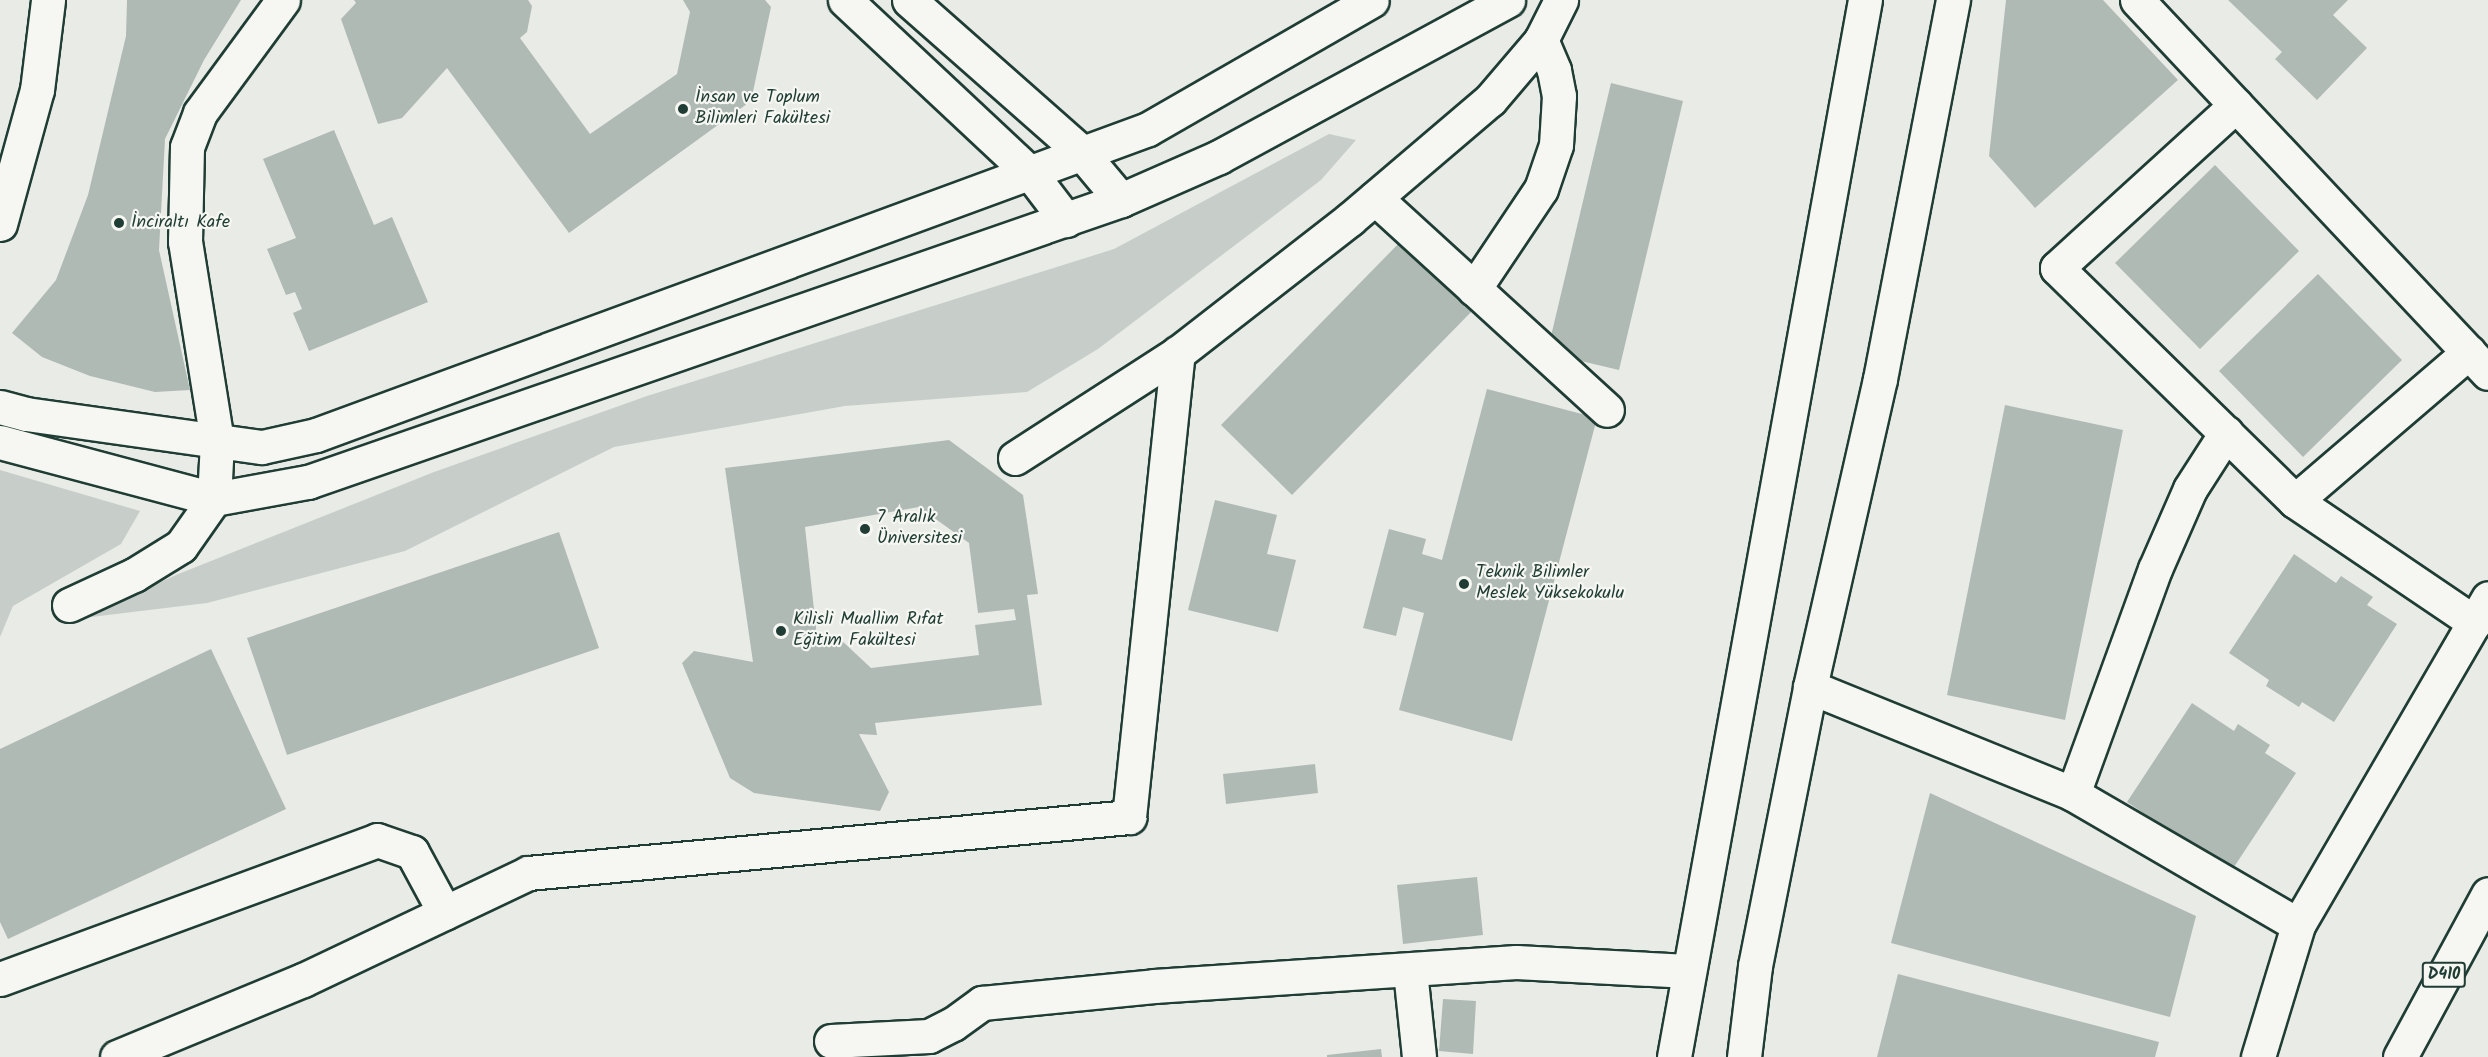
<!DOCTYPE html>
<html>
<head>
<meta charset="utf-8">
<style>
  body { margin:0 }
  #map { position:relative; width:2488px; height:1057px; overflow:hidden; background:#e9ebe7; font-family:Kalam,sans-serif }
  div>[style] { position:absolute }
  [style*='--x'] { left:calc(var(--x)*1px); top:calc(var(--y)*1px); width:calc(var(--w)*1px); rotate:calc(var(--a)*1deg) }
  .green>* { inset:0; background:#c7cec9 }
  .building>* { inset:0; background:#b0bab5 }
  .roads { filter:drop-shadow(2px 0 #1f3d34) drop-shadow(-2px 0 #1f3d34) drop-shadow(0 2px #1f3d34) drop-shadow(0 -2px #1f3d34) }
  .minor>* { height:33px; margin:-16.5px; padding:0 16.5px; transform-origin:16.5px; border-radius:16.5px; background:#f6f6f2 }
  .major>* { height:33px; margin:-16.5px; padding:0 16.5px; transform-origin:16.5px; border-radius:16.5px; background:#f6f6f2 }
  .highway>* { height:33px; margin:-16.5px; padding:0 16.5px; transform-origin:16.5px; border-radius:16.5px; background:#f6f6f2 }
  .dots>* { width:16px; height:16px; translate:-50% -50%; box-sizing:border-box; border:3px solid #f6f6f2; border-radius:50% }
  span { translate:-50% -50%; white-space:nowrap; text-align:center; line-height:1.15; -webkit-text-stroke:4.5px #f6f6f2; paint-order:stroke }
  .shield-label span { padding:2px 4px; background:#f6f6f2; border:2px solid; border-radius:4px; -webkit-text-stroke-width:0 }
  .shield-label { font-size:16px; color:#1f3d34; font-weight:700 }
  .poi-label { font-size:18px; color:#1f3d34 }
  .left { translate:0 -50%; text-align:left }
</style>
</head>
<body>
<div id="map">
  <div class="green">
    <i style="clip-path:polygon(1329px 134px,1356px 140px,1321px 180px,1098px 349px,1027px 392px,845px 406px,614px 447px,405px 551px,207px 603px,83px 618px,176px 575px,434px 472px,647px 396px,1114px 249px)"></i>
    <i style="clip-path:polygon(0 470px,140px 511px,121px 544px,13px 606px,0 637px)"></i>
  </div>
  <div class="building">
    <i style="clip-path:polygon(127px 0,241px 0,204px 60px,165px 139px,159px 250px,190px 390px,155px 392px,90px 376px,42px 357px,12px 333px,56px 280px,88px 195px,126px 36px)"></i>
    <i style="clip-path:polygon(354px 0,528px 0,532px 6px,527px 32px,520px 38px,590px 134px,677px 74px,690px 12px,683px 0,765px 0,771px 7px,751px 101px,569px 233px,447px 68px,402px 118px,378px 124px,341px 19px,356px 3px)"></i>
    <i style="clip-path:polygon(2006px 0,2103px 0,2178px 80px,2035px 208px,1989px 156px)"></i>
    <i style="clip-path:polygon(2228px 0,2348px 0,2333px 15px,2367px 48px,2317px 100px,2275px 59px,2282px 52px)"></i>
    <i style="clip-path:polygon(1611px 83px,1683px 101px,1619px 370px,1547px 353px)"></i>
    <i style="clip-path:polygon(334px 130px,374px 225px,392px 217px,428px 302px,309px 351px,293px 313px,302px 309px,295px 292px,286px 295px,267px 249px,296px 238px,263px 159px)"></i>
    <i style="clip-path:polygon(2215px 165px,2299px 251px,2200px 349px,2115px 263px)"></i>
    <i style="clip-path:polygon(1404px 238px,1475px 308px,1292px 495px,1221px 425px)"></i>
    <i style="clip-path:polygon(2318px 274px,2402px 360px,2303px 457px,2219px 371px)"></i>
    <i style="clip-path:polygon(1487px 389px,1597px 418px,1512px 741px,1399px 710px,1424px 613px,1403px 607px,1396px 636px,1363px 628px,1389px 529px,1426px 539px,1422px 554px,1442px 560px)"></i>
    <i style="clip-path:polygon(2005px 405px,2123px 430px,2065px 720px,1947px 695px)"></i>
    <i style="clip-path:polygon(evenodd,949px 440px,1023px 495px,1038px 594px,1027px 595px,1042px 705px,875px 723px,877px 735px,859px 734px,889px 792px,880px 811px,754px 793px,730px 778px,682px 663px,694px 651px,753px 662px,725px 468px,949px 440px,919px 507px,969px 543px,978px 613px,1014px 609px,1016px 620px,975px 625px,979px 655px,871px 668px,840px 639px,817px 637px,805px 527px,919px 507px)"></i>
    <i style="clip-path:polygon(1215px 500px,1277px 515px,1267px 554px,1296px 560px,1278px 632px,1188px 610px)"></i>
    <i style="clip-path:polygon(559px 532px,599px 648px,287px 755px,247px 638px)"></i>
    <i style="clip-path:polygon(2294px 554px,2336px 583px,2341px 576px,2373px 597px,2367px 605px,2397px 624px,2334px 722px,2302px 702px,2299px 707px,2266px 686px,2269px 680px,2229px 653px)"></i>
    <i style="clip-path:polygon(211px 649px,286px 809px,8px 939px,0 922px,0 749px)"></i>
    <i style="clip-path:polygon(2192px 703px,2234px 731px,2238px 724px,2270px 745px,2265px 753px,2296px 773px,2232px 870px,2163px 834px,2167px 829px,2127px 802px)"></i>
    <i style="clip-path:polygon(1315px 764px,1318px 793px,1226px 804px,1223px 774px)"></i>
    <i style="clip-path:polygon(1930px 793px,2196px 916px,2170px 1017px,1891px 943px)"></i>
    <i style="clip-path:polygon(1477px 877px,1483px 935px,1403px 944px,1397px 885px)"></i>
    <i style="clip-path:polygon(1898px 974px,2159px 1042px,2155px 1057px,1877px 1057px)"></i>
    <i style="clip-path:polygon(1443px 999px,1476px 1001px,1473px 1054px,1439px 1051px)"></i>
    <i style="clip-path:polygon(1381px 1049px,1382px 1057px,1327px 1057px,1327px 1055px)"></i>
  </div>
  <div class="roads">
    <div class="minor">
      <i style="--x:845;--y:0;--w:255;--a:43.1"></i>
      <i style="--x:1031;--y:174;--w:58;--a:52.7"></i>
      <i style="--x:909;--y:0;--w:228;--a:41.4"></i>
      <i style="--x:1080;--y:151;--w:64;--a:50.1"></i>
      <i style="--x:2137;--y:0;--w:512;--a:46.74"></i>
      <i style="--x:2236;--y:105;--w:242;--a:137.7"></i>
      <i style="--x:2057;--y:268;--w:333;--a:44.4"></i>
      <i style="--x:2295;--y:501;--w:217;--a:34.1"></i>
      <i style="--x:1375;--y:198;--w:314;--a:42.4"></i>
      <i style="--x:0;--y:224;--w:139;--a:-74.6"></i>
      <i style="--x:37;--y:90;--w:91;--a:-83"></i>
      <i style="--x:1474;--y:289;--w:120;--a:-56.2"></i>
      <i style="--x:1541;--y:189;--w:46;--a:-71.2"></i>
      <i style="--x:1556;--y:145;--w:49;--a:-86.5"></i>
      <i style="--x:1559;--y:96;--w:26;--a:-101"></i>
      <i style="--x:1554;--y:70;--w:33;--a:-113"></i>
      <i style="--x:0;--y:407;--w:27;--a:15"></i>
      <i style="--x:26;--y:414;--w:238;--a:8"></i>
      <i style="--x:262;--y:447;--w:55;--a:-12.5"></i>
      <i style="--x:316;--y:435;--w:886;--a:-20.19"></i>
      <i style="--x:1148;--y:129;--w:258;--a:-29.9"></i>
      <i style="--x:0;--y:442;--w:221;--a:14.9"></i>
      <i style="--x:214;--y:499;--w:96;--a:-10.3"></i>
      <i style="--x:308;--y:482;--w:861;--a:-19.13"></i>
      <i style="--x:1121;--y:200;--w:107;--a:-23.7"></i>
      <i style="--x:1219;--y:157;--w:329;--a:-28.5"></i>
      <i style="--x:1015;--y:458;--w:194;--a:-32.8"></i>
      <i style="--x:2295;--y:501;--w:229;--a:-40.6"></i>
      <i style="--x:69;--y:605;--w:72;--a:-24.8"></i>
      <i style="--x:134;--y:575;--w:55;--a:-31.7"></i>
      <i style="--x:181;--y:546;--w:57;--a:-54.9"></i>
      <i style="--x:214;--y:499;--w:58;--a:-87"></i>
      <i style="--x:217;--y:441;--w:202;--a:-99.1"></i>
      <i style="--x:185;--y:242;--w:95;--a:-88.8"></i>
      <i style="--x:187;--y:147;--w:36;--a:-69"></i>
      <i style="--x:200;--y:113;--w:140;--a:-53.7"></i>
      <i style="--x:1810;--y:687;--w:284;--a:22.1"></i>
      <i style="--x:2073;--y:794;--w:260;--a:30.2"></i>
      <i style="--x:2073;--y:794;--w:239;--a:-70"></i>
      <i style="--x:2155;--y:569;--w:87;--a:-66.4"></i>
      <i style="--x:2190;--y:489;--w:67;--a:-57.3"></i>
      <i style="--x:1410;--y:971;--w:86;--a:84"></i>
      <i style="--x:0;--y:979;--w:402;--a:-20.2"></i>
      <i style="--x:377;--y:840;--w:37;--a:19"></i>
      <i style="--x:412;--y:852;--w:69;--a:61.6"></i>
      <i style="--x:831;--y:1041;--w:98;--a:-2.9"></i>
      <i style="--x:929;--y:1036;--w:27;--a:-27"></i>
      <i style="--x:953;--y:1024;--w:36;--a:-36"></i>
      <i style="--x:982;--y:1003;--w:173;--a:-5.6"></i>
      <i style="--x:1154;--y:986;--w:363;--a:-3.8"></i>
      <i style="--x:1516;--y:962;--w:172;--a:3"></i>
      <i style="--x:117;--y:1057;--w:201;--a:-22.5"></i>
      <i style="--x:303;--y:980;--w:249;--a:-25.4"></i>
      <i style="--x:528;--y:873;--w:604;--a:-5.32"></i>
      <i style="--x:1129;--y:817;--w:467;--a:-84"></i>
      <i style="--x:1178;--y:353;--w:218;--a:-37.9"></i>
      <i style="--x:1350;--y:219;--w:184;--a:-40.4"></i>
      <i style="--x:1490;--y:100;--w:79;--a:-49.6"></i>
      <i style="--x:1541;--y:40;--w:45;--a:-63.4"></i>
      <i style="--x:2258;--y:1057;--w:138;--a:-73.1"></i>
      <i style="--x:2298;--y:925;--w:378;--a:-59.8"></i>
    </div>
    <div class="major">
      <i style="--x:1674;--y:1057;--w:1074;--a:-79.76"></i>
      <i style="--x:1744;--y:1057;--w:92;--a:-83.1"></i>
      <i style="--x:1755;--y:966;--w:284;--a:-78.8"></i>
      <i style="--x:1810;--y:687;--w:316;--a:-77.2"></i>
      <i style="--x:1880;--y:379;--w:386;--a:-79.1"></i>
    </div>
    <div class="highway">
      <i style="--x:2400;--y:1057;--w:185;--a:-61.6"></i>
    </div>
  </div>
  <div class="dots">
    <i style="left:683px;top:109px;background:#1f3d34"></i>
    <i style="left:119px;top:223px;background:#1f3d34"></i>
    <i style="left:865px;top:529px;background:#1f3d34"></i>
    <i style="left:1464px;top:584px;background:#1f3d34"></i>
    <i style="left:781px;top:631px;background:#1f3d34"></i>
  </div>
  <div class="shield-label">
    <span style="left:2444px;top:975px">D410</span>
  </div>
  <div class="poi-label">
    <span class="left" style="left:695px;top:109px">İnsan ve Toplum<br>Bilimleri Fakültesi</span>
    <span class="left" style="left:131px;top:223px">İnciraltı Kafe</span>
    <span class="left" style="left:877px;top:529px">7 Aralık<br>Üniversitesi</span>
    <span class="left" style="left:1476px;top:584px">Teknik Bilimler<br>Meslek Yüksekokulu</span>
    <span class="left" style="left:793px;top:631px">Kilisli Muallim Rıfat<br>Eğitim Fakültesi</span>
  </div>
</div>
</body>
</html>
